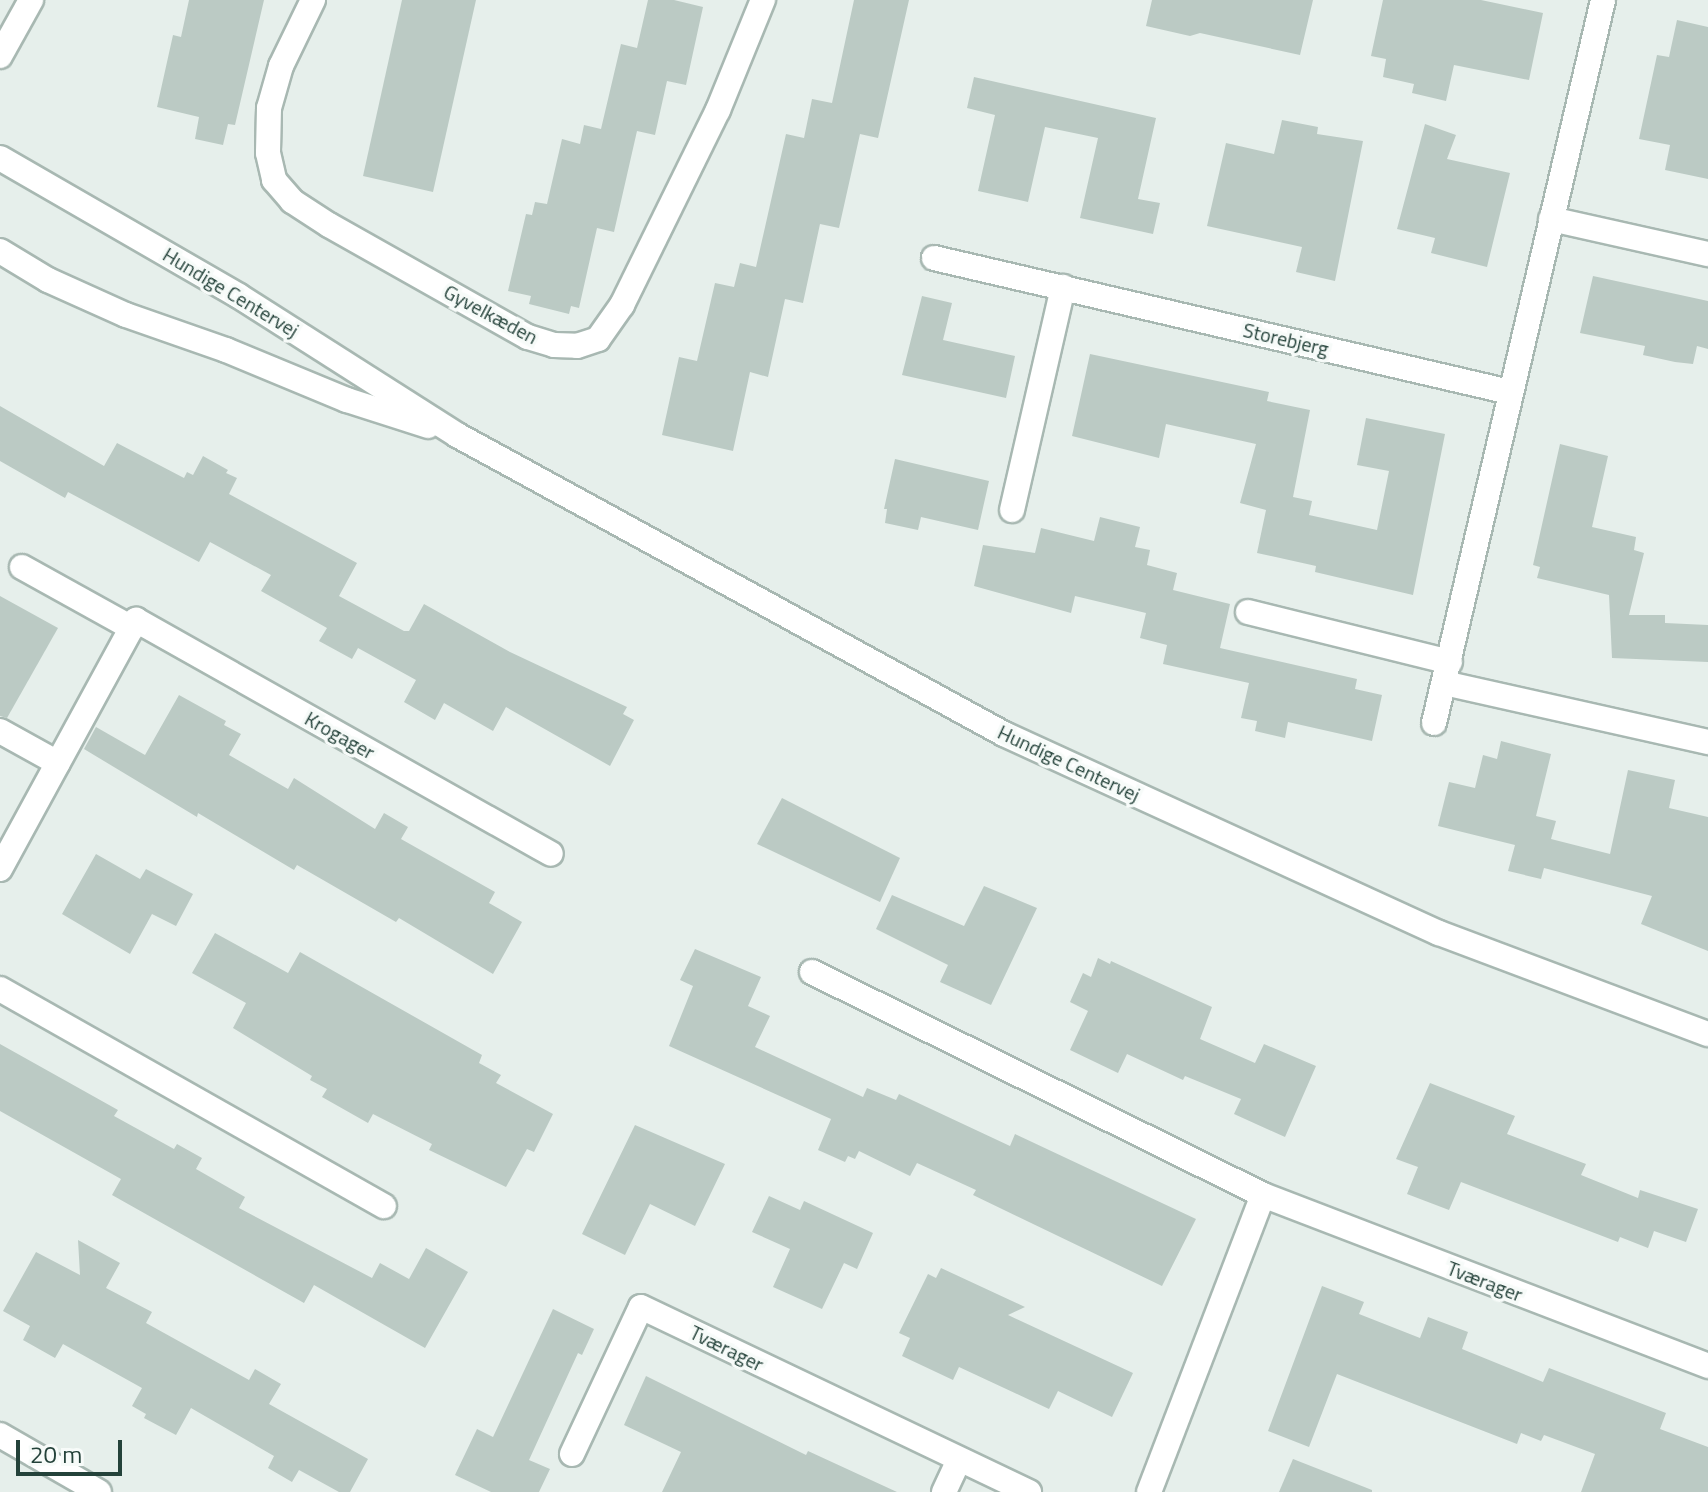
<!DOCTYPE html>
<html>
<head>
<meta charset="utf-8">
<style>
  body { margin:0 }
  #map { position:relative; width:1708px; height:1492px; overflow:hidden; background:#e6efeb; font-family:"Titillium Web",sans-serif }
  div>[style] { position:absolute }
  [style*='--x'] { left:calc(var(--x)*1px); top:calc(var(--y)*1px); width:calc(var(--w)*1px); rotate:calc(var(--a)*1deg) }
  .building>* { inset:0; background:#bbcac4 }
  .roads { filter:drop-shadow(2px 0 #a8b8b2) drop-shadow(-2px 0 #a8b8b2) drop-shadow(0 2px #a8b8b2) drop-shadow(0 -2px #a8b8b2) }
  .minor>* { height:24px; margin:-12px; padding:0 12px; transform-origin:12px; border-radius:12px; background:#fff }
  span { translate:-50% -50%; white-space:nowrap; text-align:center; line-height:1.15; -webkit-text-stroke:7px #f7fbf9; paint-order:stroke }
  .street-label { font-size:20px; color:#24423a }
  .scale { position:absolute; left:16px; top:1440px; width:106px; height:36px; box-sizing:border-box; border:4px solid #24423a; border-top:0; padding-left:10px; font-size:24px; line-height:28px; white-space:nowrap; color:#24423a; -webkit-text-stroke:6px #f7fbf9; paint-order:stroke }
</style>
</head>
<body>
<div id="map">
  <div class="building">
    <i style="clip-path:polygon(189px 0,264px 0,235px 125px,228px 124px,223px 145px,195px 139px,199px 117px,157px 107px,173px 35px,181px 37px)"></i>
    <i style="clip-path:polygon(402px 0,476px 0,433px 192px,363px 176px)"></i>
    <i style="clip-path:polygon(648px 0,674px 0,703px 7px,686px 85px,667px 81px,655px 135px,637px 131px,614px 232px,597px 228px,579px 308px,571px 306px,569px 314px,529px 304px,531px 296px,508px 291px,526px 214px,532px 215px,535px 202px,547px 204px,562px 139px,580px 144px,584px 125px,601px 129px,621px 44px,637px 48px)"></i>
    <i style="clip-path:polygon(854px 0,909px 0,878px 138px,860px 134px,839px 228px,820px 224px,803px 303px,785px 299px,768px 377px,750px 372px,733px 451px,662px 435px,679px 357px,697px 361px,715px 283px,734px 287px,740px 263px,756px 267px,786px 134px,804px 138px,812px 99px,832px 103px)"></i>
    <i style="clip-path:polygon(1152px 0,1313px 0,1300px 55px,1200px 33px,1190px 36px,1146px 26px)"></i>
    <i style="clip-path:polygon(1383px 0,1481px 0,1543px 13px,1529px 80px,1454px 65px,1446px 101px,1412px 93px,1414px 84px,1383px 77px,1386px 59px,1371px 56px)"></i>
    <i style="clip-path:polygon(1677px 20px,1708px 27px,1708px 179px,1665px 170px,1670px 145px,1639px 139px,1657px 55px,1669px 57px)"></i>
    <i style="clip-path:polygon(974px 77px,1156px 118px,1138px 199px,1160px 203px,1153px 234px,1080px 218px,1098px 138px,1045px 127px,1028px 202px,978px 191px,995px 115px,967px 108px)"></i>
    <i style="clip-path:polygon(1282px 120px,1318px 127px,1317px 134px,1363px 141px,1335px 281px,1296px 272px,1302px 247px,1207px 226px,1226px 143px,1274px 154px)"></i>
    <i style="clip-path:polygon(1425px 124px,1456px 135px,1447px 159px,1510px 173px,1487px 267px,1431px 253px,1435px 238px,1397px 229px)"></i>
    <i style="clip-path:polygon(1593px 276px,1708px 301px,1708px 349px,1697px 346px,1693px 364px,1675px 362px,1643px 355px,1645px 346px,1580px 333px)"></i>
    <i style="clip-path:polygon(922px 296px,952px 303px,943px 340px,1015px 356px,1006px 398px,902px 375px)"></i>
    <i style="clip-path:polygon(1090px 354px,1269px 392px,1267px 401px,1310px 410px,1293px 497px,1312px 501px,1309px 515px,1377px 530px,1389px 471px,1357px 465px,1366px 418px,1445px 434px,1413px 595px,1315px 572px,1316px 566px,1257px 553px,1266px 510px,1240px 503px,1256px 444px,1166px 424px,1159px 458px,1072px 436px)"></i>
    <i style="clip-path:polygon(0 406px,104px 466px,117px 443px,184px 478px,187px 472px,193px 475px,203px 456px,228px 470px,226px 473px,237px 478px,229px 494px,357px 563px,339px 596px,404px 631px,409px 631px,424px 604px,510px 652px,627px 707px,623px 714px,634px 720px,610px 766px,506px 707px,493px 731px,444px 703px,435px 720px,404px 702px,416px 680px,358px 648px,352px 659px,319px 641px,327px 628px,261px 591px,271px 575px,210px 542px,199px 562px,68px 492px,65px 498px,0 461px)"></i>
    <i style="clip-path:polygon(1560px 444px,1608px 456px,1592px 527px,1636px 537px,1634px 550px,1644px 553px,1629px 615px,1665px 615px,1665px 623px,1708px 625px,1708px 662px,1612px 658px,1609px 595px,1537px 578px,1540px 567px,1533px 565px)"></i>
    <i style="clip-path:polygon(895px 459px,989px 481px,978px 530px,921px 517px,918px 530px,885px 523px,887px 509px,884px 509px)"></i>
    <i style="clip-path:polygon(1100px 517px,1140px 527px,1135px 547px,1150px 550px,1147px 565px,1177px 573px,1173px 590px,1230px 604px,1220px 648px,1357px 679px,1355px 689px,1382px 695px,1372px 741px,1288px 722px,1285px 738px,1255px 731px,1257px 721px,1241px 718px,1249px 683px,1163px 664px,1167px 645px,1140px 638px,1146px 613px,1075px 596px,1071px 613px,974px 586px,983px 545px,1035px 553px,1041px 528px,1094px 541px)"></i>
    <i style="clip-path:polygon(0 596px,58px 628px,7px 718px,0 716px)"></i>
    <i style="clip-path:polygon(179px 695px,226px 721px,224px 725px,241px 734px,229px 755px,288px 789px,294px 778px,375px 829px,384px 813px,408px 827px,401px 839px,495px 892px,489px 903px,522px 922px,493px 974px,399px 918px,396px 922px,297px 865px,294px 870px,198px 813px,197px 817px,84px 749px,96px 727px,145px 755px)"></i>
    <i style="clip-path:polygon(1501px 741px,1551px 754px,1536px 816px,1556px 821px,1551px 839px,1610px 854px,1628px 770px,1675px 780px,1669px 808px,1708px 817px,1708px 951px,1641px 924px,1652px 896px,1544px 868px,1541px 879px,1508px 871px,1515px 845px,1438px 826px,1449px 782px,1475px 788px,1483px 755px,1497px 759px)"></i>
    <i style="clip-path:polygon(782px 798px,900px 858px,880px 902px,757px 844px)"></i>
    <i style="clip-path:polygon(96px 854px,140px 879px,146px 869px,193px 894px,176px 926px,152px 914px,130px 954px,62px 914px)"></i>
    <i style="clip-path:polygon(984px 886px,1037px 908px,991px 1005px,940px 982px,948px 965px,876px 929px,892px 895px,964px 926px)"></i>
    <i style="clip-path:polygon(215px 933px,288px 973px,300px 952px,482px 1055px,479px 1063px,501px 1075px,496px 1083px,553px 1114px,534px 1152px,527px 1149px,506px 1187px,429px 1150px,432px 1144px,373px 1114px,368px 1123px,322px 1097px,327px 1089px,310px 1080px,312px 1076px,233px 1028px,246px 1003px,192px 973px)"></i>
    <i style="clip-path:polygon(695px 949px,761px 977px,748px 1006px,770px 1016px,755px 1047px,863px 1097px,867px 1088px,896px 1100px,899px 1094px,1010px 1146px,1015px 1134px,1196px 1219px,1162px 1286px,973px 1195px,976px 1190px,917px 1163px,910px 1176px,859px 1151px,855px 1159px,848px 1156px,845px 1162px,818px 1150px,831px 1119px,669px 1046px,693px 986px,680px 980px)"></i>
    <i style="clip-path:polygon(1098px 958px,1110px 964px,1111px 961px,1212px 1007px,1200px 1039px,1255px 1063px,1264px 1044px,1316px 1066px,1285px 1137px,1234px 1114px,1241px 1099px,1185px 1076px,1183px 1080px,1127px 1054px,1118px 1073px,1070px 1050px,1088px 1011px,1070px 1002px,1083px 973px,1091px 977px)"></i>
    <i style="clip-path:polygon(0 1044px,118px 1110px,114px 1116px,174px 1149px,177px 1144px,202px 1158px,196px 1169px,245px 1197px,239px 1208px,372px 1278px,380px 1263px,409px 1279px,426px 1248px,468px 1272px,425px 1348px,314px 1285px,304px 1303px,112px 1195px,121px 1179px,0 1111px)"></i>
    <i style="clip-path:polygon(1430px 1083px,1515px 1116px,1507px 1134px,1586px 1164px,1581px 1175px,1638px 1198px,1640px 1190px,1698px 1209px,1686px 1242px,1654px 1231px,1648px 1248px,1620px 1237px,1618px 1242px,1461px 1182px,1449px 1210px,1407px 1194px,1418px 1167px,1396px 1159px)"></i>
    <i style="clip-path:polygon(635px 1125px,725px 1164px,695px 1226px,650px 1204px,625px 1255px,582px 1234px)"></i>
    <i style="clip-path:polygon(769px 1196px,800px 1210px,804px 1201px,873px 1233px,857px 1269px,844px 1263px,822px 1309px,773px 1287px,790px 1249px,752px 1232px)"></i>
    <i style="clip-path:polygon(78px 1240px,120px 1263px,106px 1288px,152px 1312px,146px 1323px,249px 1380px,255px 1369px,281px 1384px,269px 1404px,368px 1459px,350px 1492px,339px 1492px,299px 1470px,292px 1482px,268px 1468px,274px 1456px,191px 1408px,176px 1435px,144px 1418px,146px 1414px,132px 1406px,142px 1388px,63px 1344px,55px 1358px,23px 1340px,30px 1326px,3px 1311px,36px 1252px,80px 1275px)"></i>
    <i style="clip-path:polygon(941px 1268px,1025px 1307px,1008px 1315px,1133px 1373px,1112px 1417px,1058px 1391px,1049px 1409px,959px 1367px,953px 1380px,902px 1356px,910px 1338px,899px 1333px,928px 1274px,936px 1278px)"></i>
    <i style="clip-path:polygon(1322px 1286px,1364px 1302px,1359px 1314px,1420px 1338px,1428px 1317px,1468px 1332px,1462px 1349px,1543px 1382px,1549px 1368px,1666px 1413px,1660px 1429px,1708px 1447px,1708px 1492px,1581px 1492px,1595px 1454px,1544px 1435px,1541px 1441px,1521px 1433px,1517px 1444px,1337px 1374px,1309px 1447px,1268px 1431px)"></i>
    <i style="clip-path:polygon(553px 1309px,594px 1329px,582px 1355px,578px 1353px,529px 1460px,550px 1469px,539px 1492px,491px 1492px,455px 1475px,477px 1429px,493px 1437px)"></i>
    <i style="clip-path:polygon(646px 1376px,806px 1455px,808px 1451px,897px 1492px,662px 1492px,681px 1452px,624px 1425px)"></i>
    <i style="clip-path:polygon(1293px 1459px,1372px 1490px,1372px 1492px,1279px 1492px)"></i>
  </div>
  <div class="roads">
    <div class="minor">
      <i style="--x:313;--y:0;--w:73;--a:115.9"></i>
      <i style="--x:281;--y:66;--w:44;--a:105.9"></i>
      <i style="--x:269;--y:108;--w:45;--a:91.3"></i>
      <i style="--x:268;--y:153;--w:28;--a:77"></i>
      <i style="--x:274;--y:180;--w:28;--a:49"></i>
      <i style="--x:292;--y:201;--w:44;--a:33"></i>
      <i style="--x:329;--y:225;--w:228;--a:29.4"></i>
      <i style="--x:528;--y:337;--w:27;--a:17"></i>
      <i style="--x:554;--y:345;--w:23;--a:2"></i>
      <i style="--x:577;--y:346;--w:22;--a:-18"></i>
      <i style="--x:598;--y:339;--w:42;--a:-54.8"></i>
      <i style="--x:622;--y:305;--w:217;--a:-63.8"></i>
      <i style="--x:718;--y:110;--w:119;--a:-67.8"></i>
      <i style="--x:0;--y:56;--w:64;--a:-61"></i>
      <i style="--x:0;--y:158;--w:276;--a:30"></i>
      <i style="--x:239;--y:296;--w:259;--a:32.5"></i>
      <i style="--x:457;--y:435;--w:623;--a:28.66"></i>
      <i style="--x:1004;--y:734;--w:478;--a:24.6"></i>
      <i style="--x:1439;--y:933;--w:287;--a:20.6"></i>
      <i style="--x:1551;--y:219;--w:161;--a:12.6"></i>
      <i style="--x:0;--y:251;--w:56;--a:31.1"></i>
      <i style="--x:48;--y:280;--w:85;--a:24.2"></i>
      <i style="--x:126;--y:315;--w:106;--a:19.3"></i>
      <i style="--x:226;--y:350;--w:131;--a:22.5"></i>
      <i style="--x:347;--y:400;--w:85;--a:17.8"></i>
      <i style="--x:934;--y:258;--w:591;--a:13.1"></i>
      <i style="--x:1012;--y:510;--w:229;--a:-77.1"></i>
      <i style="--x:22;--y:567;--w:126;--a:29"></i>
      <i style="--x:1248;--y:612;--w:208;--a:13.9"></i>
      <i style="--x:1444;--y:683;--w:271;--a:12.6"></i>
      <i style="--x:1434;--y:723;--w:742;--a:-76.84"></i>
      <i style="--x:0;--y:731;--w:66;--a:28.9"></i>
      <i style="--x:0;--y:869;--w:284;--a:-61.4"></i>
      <i style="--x:136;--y:620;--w:476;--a:29.4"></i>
      <i style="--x:812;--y:972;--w:503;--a:26.31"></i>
      <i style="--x:1263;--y:1195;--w:477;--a:21"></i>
      <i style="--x:0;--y:989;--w:441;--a:29.5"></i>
      <i style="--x:0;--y:1435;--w:114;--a:29.9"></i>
      <i style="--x:572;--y:1454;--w:162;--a:-64.9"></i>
      <i style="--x:641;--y:1307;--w:430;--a:25.5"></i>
      <i style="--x:944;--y:1492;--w:35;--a:-65"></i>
      <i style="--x:1149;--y:1492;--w:318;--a:-69"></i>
    </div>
  </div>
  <div class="street-label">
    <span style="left:231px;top:292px;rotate:31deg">Hundige Centervej</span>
    <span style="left:491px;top:314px;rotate:28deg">Gyvelkæden</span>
    <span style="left:1286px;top:339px;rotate:13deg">Storebjerg</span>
    <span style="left:340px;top:735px;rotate:29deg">Krogager</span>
    <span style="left:1069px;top:763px;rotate:25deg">Hundige Centervej</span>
    <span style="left:1485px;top:1281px;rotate:21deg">Tværager</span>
    <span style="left:727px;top:1348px;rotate:26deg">Tværager</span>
  </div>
  <div class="scale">20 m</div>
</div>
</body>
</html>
